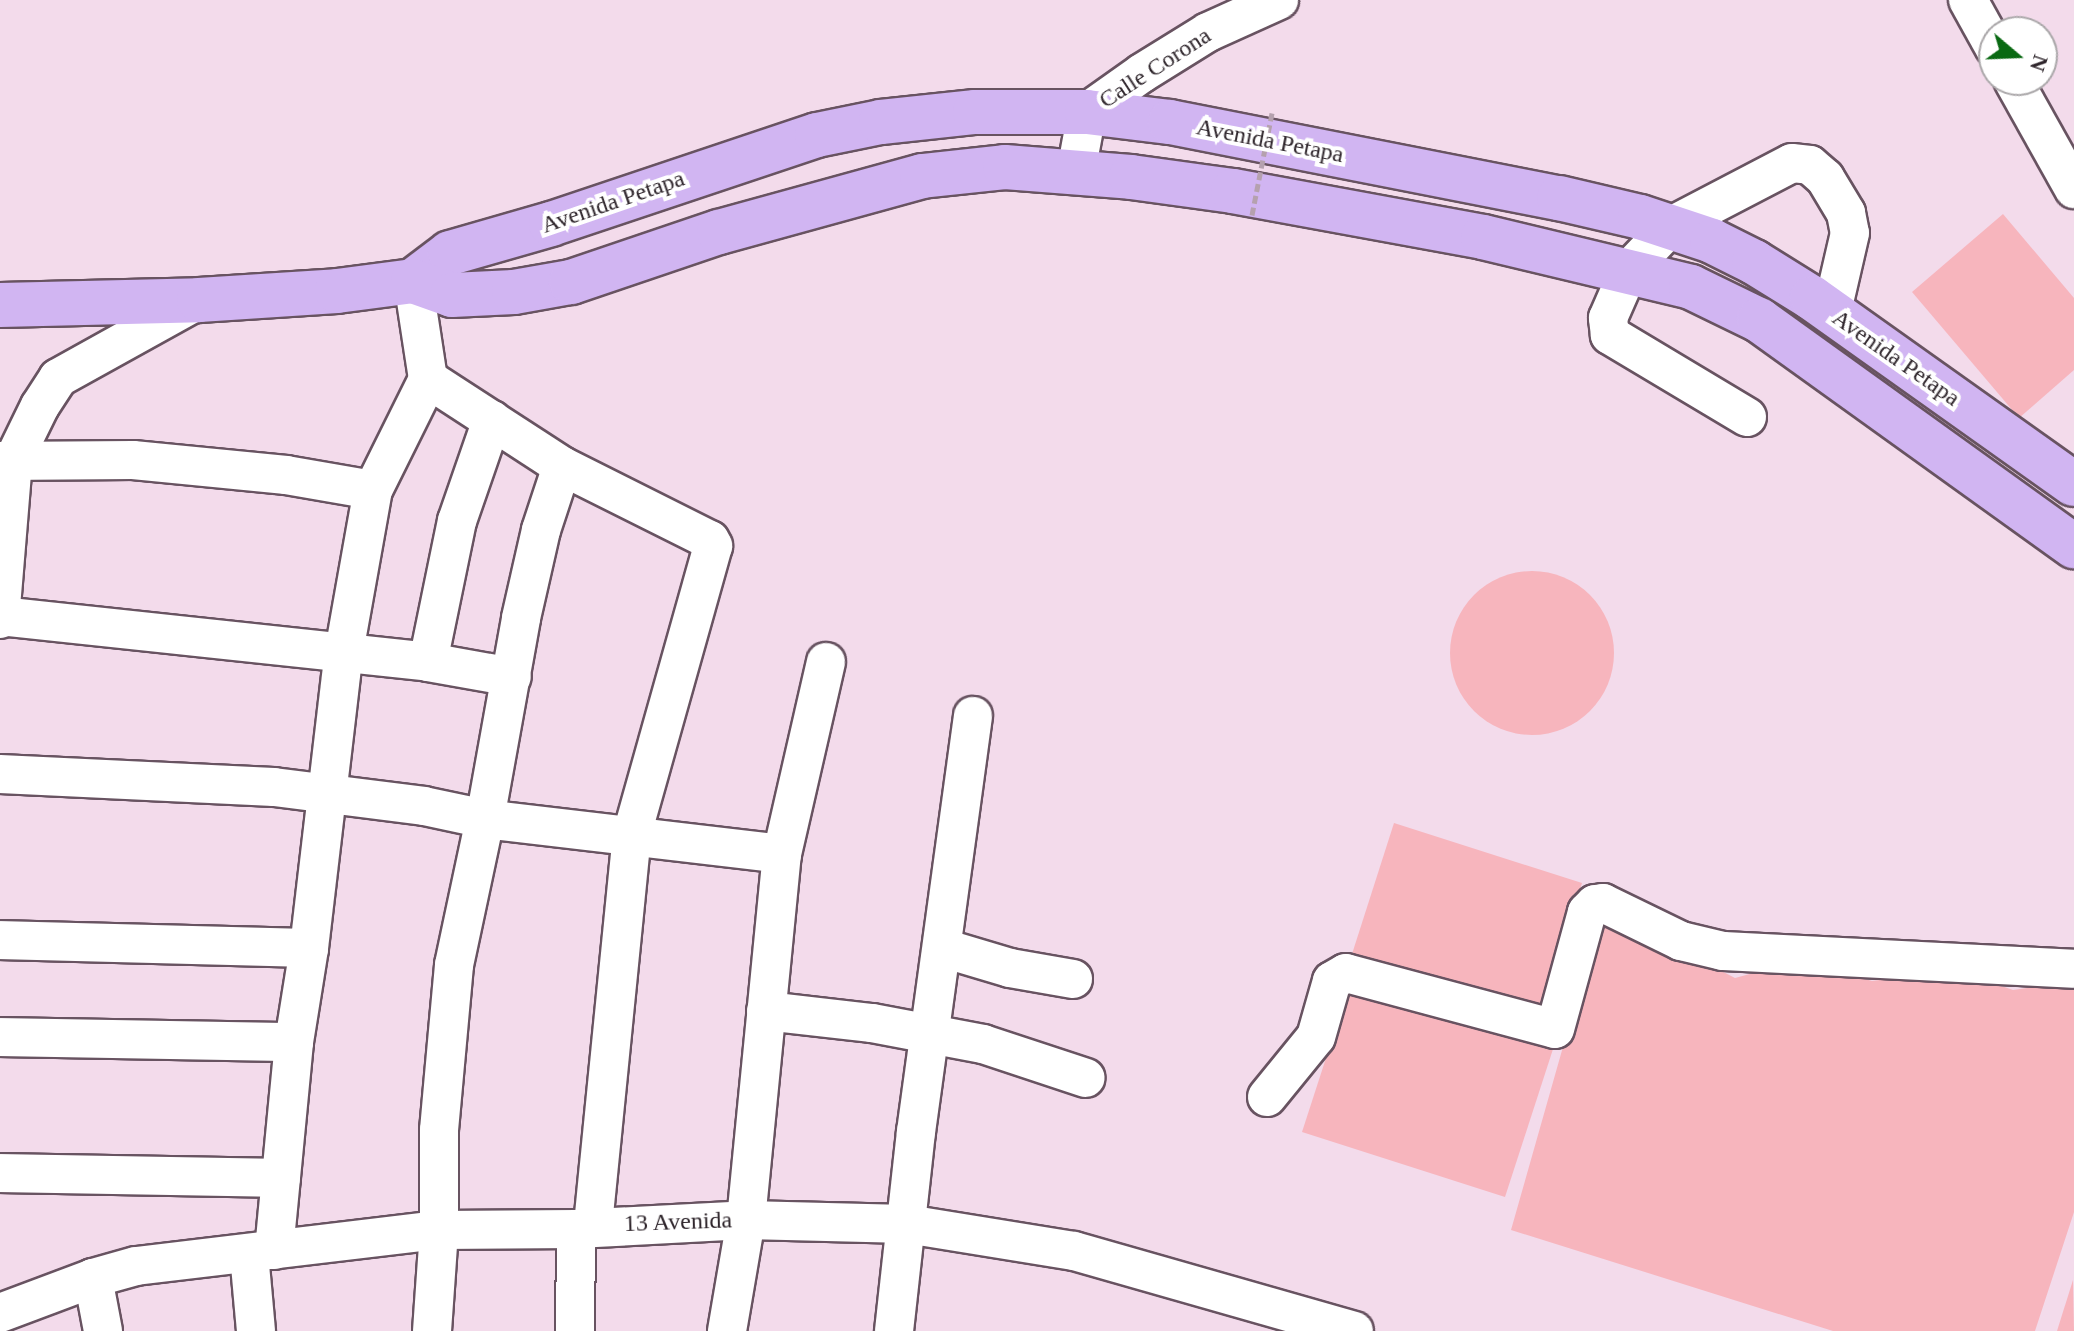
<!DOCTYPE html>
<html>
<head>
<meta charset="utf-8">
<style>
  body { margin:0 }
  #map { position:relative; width:2074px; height:1331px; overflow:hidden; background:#f3dbeb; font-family:Georgia,serif }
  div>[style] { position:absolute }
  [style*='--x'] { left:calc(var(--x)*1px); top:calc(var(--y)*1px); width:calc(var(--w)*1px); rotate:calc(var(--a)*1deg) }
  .building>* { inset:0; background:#f7b5bd }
  .round { border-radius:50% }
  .roads { filter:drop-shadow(2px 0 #685361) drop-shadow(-2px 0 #685361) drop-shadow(0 2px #685361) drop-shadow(0 -2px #685361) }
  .minor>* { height:38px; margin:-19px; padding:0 19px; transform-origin:19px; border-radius:19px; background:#fff }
  .major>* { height:44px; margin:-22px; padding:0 22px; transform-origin:22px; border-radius:22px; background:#d1b5f2 }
  .path-bridge>* { height:5px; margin-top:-2.5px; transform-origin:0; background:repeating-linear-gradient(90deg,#b5a1ae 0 8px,transparent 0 12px) }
  span { translate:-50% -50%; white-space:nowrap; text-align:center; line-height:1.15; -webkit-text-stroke:8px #fff; paint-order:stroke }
  .street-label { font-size:24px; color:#2e252b }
  .north { position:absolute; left:1978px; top:16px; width:80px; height:80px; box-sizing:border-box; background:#fff; border:2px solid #aba8aa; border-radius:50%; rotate:109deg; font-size:22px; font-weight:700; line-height:32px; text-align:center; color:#2e252b }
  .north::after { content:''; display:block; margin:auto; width:28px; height:36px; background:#096912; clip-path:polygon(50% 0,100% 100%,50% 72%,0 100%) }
</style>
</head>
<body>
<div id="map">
  <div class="building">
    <i style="clip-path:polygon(2003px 214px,2074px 298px,2074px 370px,2019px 418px,1912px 292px)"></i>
    <i class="round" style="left:1450px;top:571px;width:164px;height:164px"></i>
    <i style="clip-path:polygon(1394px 823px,1582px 883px,1541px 1014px,1352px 954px)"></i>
    <i style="clip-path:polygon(1599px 920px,1669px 944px,1735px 978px,1801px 960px,1872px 981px,1955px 970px,2013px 990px,2074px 981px,2074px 1212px,2035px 1331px,1833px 1331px,1511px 1230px)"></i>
    <i style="clip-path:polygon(1351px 981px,1554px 1046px,1505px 1197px,1302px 1132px)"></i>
    <i style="clip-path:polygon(2073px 1280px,2074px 1331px,2057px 1331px)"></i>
  </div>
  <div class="roads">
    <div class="minor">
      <i style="--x:1968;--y:0;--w:54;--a:61"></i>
      <i style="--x:2013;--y:80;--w:125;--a:60.8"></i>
      <i style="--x:1076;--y:172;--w:61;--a:-79.6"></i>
      <i style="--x:1087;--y:112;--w:67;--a:-35.3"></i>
      <i style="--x:1142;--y:73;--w:78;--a:-31.8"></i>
      <i style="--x:1208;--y:32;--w:78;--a:-24.3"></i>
      <i style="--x:428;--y:379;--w:160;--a:33"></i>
      <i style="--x:562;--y:466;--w:165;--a:26.6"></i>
      <i style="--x:710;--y:540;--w:7;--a:63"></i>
      <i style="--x:713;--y:546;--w:299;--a:105.7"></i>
      <i style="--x:632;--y:834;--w:394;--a:95.7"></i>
      <i style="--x:1747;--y:417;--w:160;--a:-149.1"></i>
      <i style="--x:1610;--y:335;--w:17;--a:-97"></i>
      <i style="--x:1608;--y:318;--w:52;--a:-66.4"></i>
      <i style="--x:1629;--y:270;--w:61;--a:-46.3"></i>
      <i style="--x:1671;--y:226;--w:136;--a:-27.5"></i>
      <i style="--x:1792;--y:163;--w:18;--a:6"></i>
      <i style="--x:1810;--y:165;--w:20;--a:41"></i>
      <i style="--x:1825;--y:178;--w:41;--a:59"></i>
      <i style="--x:1846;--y:213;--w:20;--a:79"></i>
      <i style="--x:1850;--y:233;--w:80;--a:103"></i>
      <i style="--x:0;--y:461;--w:133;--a:-0.4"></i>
      <i style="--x:133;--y:460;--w:154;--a:5.6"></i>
      <i style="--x:286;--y:475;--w:88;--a:9.8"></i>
      <i style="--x:0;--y:616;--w:430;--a:6.1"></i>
      <i style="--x:428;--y:662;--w:85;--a:10.1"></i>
      <i style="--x:0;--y:619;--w:159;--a:-85.3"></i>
      <i style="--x:13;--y:461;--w:61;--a:-63.9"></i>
      <i style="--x:40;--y:406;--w:33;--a:-57"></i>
      <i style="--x:58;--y:378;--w:161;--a:-29"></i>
      <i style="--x:428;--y:662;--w:144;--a:-78.4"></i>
      <i style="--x:457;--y:521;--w:107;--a:-70.9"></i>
      <i style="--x:0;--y:774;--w:274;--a:2.7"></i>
      <i style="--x:274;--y:787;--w:151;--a:7.2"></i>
      <i style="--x:424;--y:806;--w:62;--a:12"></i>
      <i style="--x:485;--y:819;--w:299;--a:6.7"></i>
      <i style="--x:0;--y:940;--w:309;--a:1.5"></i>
      <i style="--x:943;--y:948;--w:70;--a:16.6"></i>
      <i style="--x:1010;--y:968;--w:64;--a:9.9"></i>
      <i style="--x:766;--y:1011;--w:107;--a:6.5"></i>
      <i style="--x:872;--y:1023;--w:113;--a:10.7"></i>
      <i style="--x:983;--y:1044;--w:108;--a:18.3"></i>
      <i style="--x:0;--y:1037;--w:294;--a:1"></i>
      <i style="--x:1267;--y:1097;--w:77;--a:-50.8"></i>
      <i style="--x:1316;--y:1037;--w:58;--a:-74.1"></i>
      <i style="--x:1332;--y:981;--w:16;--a:-30"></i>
      <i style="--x:1346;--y:973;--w:216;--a:15"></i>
      <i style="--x:1555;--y:1029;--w:121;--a:-74.7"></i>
      <i style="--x:1587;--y:912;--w:11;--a:-45"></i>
      <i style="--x:1595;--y:904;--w:8;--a:-7"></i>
      <i style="--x:1603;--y:903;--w:87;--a:26"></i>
      <i style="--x:1681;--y:941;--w:43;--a:13.4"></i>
      <i style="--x:1723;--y:951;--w:351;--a:2.9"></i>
      <i style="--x:0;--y:1173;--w:281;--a:1"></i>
      <i style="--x:274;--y:1250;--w:209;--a:-84.5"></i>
      <i style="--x:294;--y:1042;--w:95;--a:-80.9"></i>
      <i style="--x:309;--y:948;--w:298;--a:-83.3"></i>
      <i style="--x:344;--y:652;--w:165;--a:-79.9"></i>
      <i style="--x:373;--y:490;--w:124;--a:-63.6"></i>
      <i style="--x:428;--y:379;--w:99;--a:-98.7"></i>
      <i style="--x:249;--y:1254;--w:77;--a:84.8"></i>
      <i style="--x:93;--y:1278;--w:54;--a:79.3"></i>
      <i style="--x:0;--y:1313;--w:99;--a:-20.6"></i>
      <i style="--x:93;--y:1278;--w:45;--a:-15.6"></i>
      <i style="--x:136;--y:1266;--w:305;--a:-6.8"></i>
      <i style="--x:439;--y:1230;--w:137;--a:-0.4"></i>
      <i style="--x:576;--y:1229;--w:170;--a:-3"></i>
      <i style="--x:746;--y:1220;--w:161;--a:1.4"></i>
      <i style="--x:907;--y:1224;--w:169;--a:9.2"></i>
      <i style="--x:1074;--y:1251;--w:291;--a:15.9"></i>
      <i style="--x:432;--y:1331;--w:101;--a:-86"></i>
      <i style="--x:439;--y:1230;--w:100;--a:-90"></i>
      <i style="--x:439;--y:1130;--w:166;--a:-84.8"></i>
      <i style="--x:454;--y:965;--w:149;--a:-78"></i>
      <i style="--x:485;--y:819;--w:204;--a:-79.8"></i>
      <i style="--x:521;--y:618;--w:90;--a:-77.2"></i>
      <i style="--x:541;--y:530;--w:67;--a:-71.8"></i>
      <i style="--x:575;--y:1331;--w:102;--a:-89.4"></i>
      <i style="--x:727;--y:1331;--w:113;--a:-80.3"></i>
      <i style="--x:746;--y:1220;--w:368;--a:-84.4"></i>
      <i style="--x:782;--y:854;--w:197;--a:-77.1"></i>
      <i style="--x:894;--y:1331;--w:200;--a:-83.7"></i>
      <i style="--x:916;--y:1132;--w:420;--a:-82.2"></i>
    </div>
    <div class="major">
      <i style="--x:413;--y:281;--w:46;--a:-37.1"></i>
      <i style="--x:450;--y:253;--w:105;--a:-16"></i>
      <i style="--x:551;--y:224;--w:280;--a:-18.5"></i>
      <i style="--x:817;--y:135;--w:65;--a:-11.5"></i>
      <i style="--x:881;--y:122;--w:95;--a:-6.1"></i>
      <i style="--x:975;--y:112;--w:112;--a:0"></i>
      <i style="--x:1087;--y:112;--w:84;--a:6.9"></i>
      <i style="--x:1170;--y:122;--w:396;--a:11.1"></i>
      <i style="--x:1559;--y:198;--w:83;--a:13.2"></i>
      <i style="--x:1640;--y:217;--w:76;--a:18.4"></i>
      <i style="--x:1712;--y:241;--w:47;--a:26.6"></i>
      <i style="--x:1754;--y:262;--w:68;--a:31.8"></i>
      <i style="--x:1812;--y:298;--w:321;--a:35.4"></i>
      <i style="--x:0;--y:305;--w:199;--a:-1.4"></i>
      <i style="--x:199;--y:300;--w:138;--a:-3.7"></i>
      <i style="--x:337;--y:291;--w:77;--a:-7.5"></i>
      <i style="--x:413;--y:281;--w:41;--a:19.7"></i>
      <i style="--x:452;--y:295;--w:62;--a:-2.8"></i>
      <i style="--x:514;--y:292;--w:58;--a:-10"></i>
      <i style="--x:571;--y:282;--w:156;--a:-18.7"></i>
      <i style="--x:719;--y:232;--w:211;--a:-15.4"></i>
      <i style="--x:922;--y:176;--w:83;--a:-6.2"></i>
      <i style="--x:1005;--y:167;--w:126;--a:4.5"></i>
      <i style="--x:1131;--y:177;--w:103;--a:7.8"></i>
      <i style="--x:1233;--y:191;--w:254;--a:10.4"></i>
      <i style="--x:1483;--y:237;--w:214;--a:13.5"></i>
      <i style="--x:1691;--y:287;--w:76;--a:25.9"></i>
      <i style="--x:1759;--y:320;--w:388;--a:35.7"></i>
    </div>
  </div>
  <div class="path-bridge">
    <i style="--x:1252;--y:215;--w:104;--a:-78.9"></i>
  </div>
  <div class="street-label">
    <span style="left:1155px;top:68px;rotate:-33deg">Calle Corona</span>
    <span style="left:1270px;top:141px;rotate:11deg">Avenida Petapa</span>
    <span style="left:613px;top:202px;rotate:-19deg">Avenida Petapa</span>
    <span style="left:1896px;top:358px;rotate:35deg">Avenida Petapa</span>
    <span style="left:678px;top:1222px;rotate:-2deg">13 Avenida</span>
  </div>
  <div class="north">N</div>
</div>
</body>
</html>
